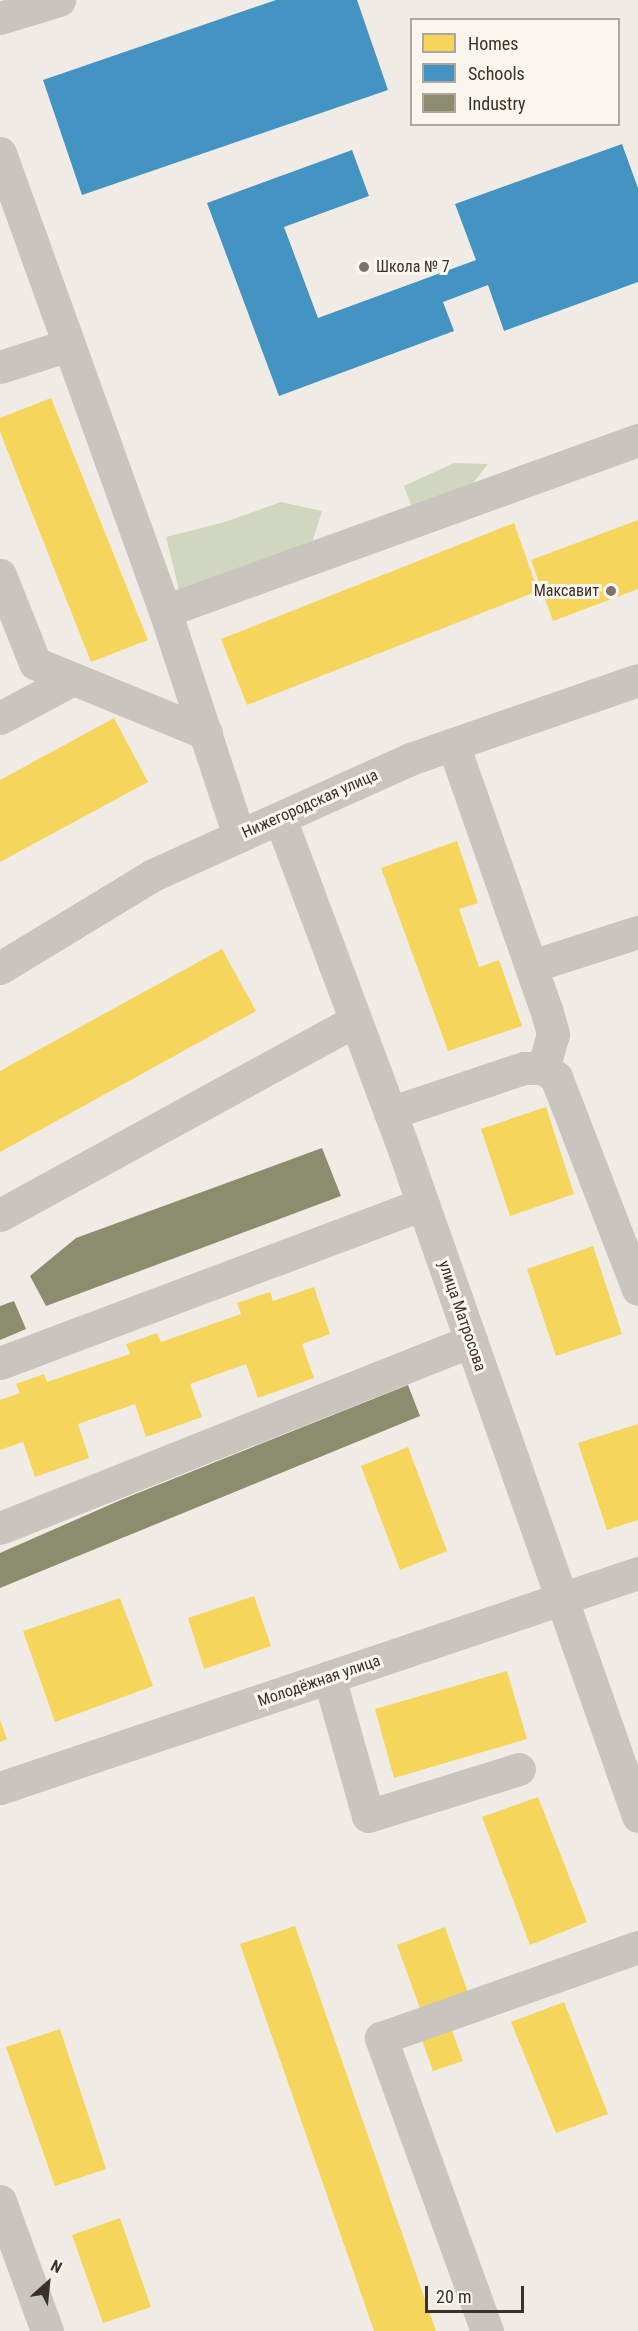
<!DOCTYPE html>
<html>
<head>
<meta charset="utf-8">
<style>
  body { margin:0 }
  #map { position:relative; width:638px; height:2331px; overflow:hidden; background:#f0ece5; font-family:"Roboto Condensed",sans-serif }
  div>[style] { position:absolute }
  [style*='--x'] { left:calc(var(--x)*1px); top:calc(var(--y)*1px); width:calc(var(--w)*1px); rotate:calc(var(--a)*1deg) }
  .green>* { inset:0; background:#d0d7be }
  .homes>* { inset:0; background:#f6d55c }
  .schools>* { inset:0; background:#4393c3 }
  .industry>* { inset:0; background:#8c8c6e }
  .minor>* { height:33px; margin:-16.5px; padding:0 16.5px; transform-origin:16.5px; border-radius:16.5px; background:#c9c4bd }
  .dots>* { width:16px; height:16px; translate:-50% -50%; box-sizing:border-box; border:3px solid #fbf6ed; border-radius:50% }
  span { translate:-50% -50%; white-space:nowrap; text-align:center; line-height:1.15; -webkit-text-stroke:6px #fbf6ed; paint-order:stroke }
  .poi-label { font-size:16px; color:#3b312a }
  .left { translate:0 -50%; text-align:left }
  .right { translate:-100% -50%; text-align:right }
  .street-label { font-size:16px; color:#3b312a }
  .legend { position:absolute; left:410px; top:18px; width:210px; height:108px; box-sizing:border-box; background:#fbf6ed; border:2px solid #aea79f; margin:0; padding:8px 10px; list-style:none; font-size:18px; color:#3b312a }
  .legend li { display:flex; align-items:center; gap:12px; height:30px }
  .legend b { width:30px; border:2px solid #aea79f }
  .north { position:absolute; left:18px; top:2253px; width:60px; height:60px; -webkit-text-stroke:4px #fbf6ed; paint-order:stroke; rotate:27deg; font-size:16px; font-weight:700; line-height:24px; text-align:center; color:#3b312a }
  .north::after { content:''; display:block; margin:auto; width:21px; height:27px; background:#3b312a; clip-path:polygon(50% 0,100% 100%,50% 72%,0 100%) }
  .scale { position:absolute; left:425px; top:2286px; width:99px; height:27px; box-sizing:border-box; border:3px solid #3b312a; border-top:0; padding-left:8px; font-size:18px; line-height:21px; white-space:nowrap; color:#3b312a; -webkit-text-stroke:4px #fbf6ed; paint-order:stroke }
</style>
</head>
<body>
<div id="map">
  <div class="green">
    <i style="clip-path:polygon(454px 463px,488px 464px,463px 496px,412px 508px,404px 486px)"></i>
    <i style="clip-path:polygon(281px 502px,322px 511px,311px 546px,179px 590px,166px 537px,225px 522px)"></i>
  </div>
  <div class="homes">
    <i style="clip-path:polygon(51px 398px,148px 640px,91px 662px,0 432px,0 418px)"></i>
    <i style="clip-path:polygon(638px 520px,638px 589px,553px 621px,531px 560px)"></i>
    <i style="clip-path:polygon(514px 523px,538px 591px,247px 705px,221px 639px)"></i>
    <i style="clip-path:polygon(114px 718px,148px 782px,0 862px,0 780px)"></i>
    <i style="clip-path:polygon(457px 841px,478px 903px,459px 909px,479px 967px,499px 960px,522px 1026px,448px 1051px,381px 868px)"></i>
    <i style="clip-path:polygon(222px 949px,256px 1011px,0 1152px,0 1071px)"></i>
    <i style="clip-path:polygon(546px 1107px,574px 1194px,510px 1216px,481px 1129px)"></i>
    <i style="clip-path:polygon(593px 1246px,622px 1334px,556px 1356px,527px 1269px)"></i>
    <i style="clip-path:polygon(314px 1287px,330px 1334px,302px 1344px,314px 1378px,258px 1398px,246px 1364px,190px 1384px,202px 1417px,146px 1437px,135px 1404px,78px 1424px,89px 1458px,35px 1477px,23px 1442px,0 1450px,0 1400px,20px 1393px,16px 1384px,44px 1374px,47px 1382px,130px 1354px,126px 1344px,157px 1333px,161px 1342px,241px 1314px,237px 1303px,270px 1292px,273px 1301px)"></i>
    <i style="clip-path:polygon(638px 1424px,638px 1520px,607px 1530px,578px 1443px)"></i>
    <i style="clip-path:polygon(408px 1447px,447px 1551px,400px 1570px,361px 1466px)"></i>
    <i style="clip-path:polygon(254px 1596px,271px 1646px,204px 1669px,188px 1618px)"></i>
    <i style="clip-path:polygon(120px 1598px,153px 1686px,55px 1722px,23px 1631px)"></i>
    <i style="clip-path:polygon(507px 1671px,527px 1739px,394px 1778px,375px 1709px)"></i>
    <i style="clip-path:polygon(0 1720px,7px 1739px,0 1742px)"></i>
    <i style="clip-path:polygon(538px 1797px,587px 1922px,530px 1945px,482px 1817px)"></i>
    <i style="clip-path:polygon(295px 1926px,436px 2331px,374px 2331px,240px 1944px)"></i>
    <i style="clip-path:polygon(445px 1927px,468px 1993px,421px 2011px,397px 1945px)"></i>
    <i style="clip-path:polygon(564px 2002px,608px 2114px,556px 2133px,511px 2022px)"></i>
    <i style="clip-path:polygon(451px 2027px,463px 2061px,433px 2071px,421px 2037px)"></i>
    <i style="clip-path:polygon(60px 2029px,106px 2169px,55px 2186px,6px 2047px)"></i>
    <i style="clip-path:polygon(120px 2218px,151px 2307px,103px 2323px,72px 2235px)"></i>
  </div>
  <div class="schools">
    <i style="clip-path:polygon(276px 0,357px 0,388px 90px,82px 195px,43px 80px)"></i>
    <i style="clip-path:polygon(622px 144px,638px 188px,638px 282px,504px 331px,488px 285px,443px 302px,454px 331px,279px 396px,207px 203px,352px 150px,369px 196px,284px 227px,318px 318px,476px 260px,455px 204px)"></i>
  </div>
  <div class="industry">
    <i style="clip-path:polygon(322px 1148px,341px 1196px,46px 1306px,30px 1276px,76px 1238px)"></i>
    <i style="clip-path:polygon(14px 1301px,26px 1329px,0 1340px,0 1306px)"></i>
    <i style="clip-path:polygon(408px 1385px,420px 1416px,0 1588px,0 1553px,123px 1499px)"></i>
  </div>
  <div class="minor">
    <i style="--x:0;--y:18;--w:62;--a:-17"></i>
    <i style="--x:0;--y:153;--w:487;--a:70.2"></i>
    <i style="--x:165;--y:611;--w:237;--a:71.8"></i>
    <i style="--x:0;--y:367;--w:71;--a:-17.9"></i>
    <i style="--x:0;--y:575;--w:95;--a:68.3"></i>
    <i style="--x:35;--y:663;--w:185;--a:22.3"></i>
    <i style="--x:165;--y:611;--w:503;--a:-19.88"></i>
    <i style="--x:0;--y:718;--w:83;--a:-28.1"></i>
    <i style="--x:453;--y:744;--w:281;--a:70.7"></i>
    <i style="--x:546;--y:1009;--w:26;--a:74"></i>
    <i style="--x:553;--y:1034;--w:35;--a:106"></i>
    <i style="--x:280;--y:818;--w:354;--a:69.5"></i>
    <i style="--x:404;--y:1150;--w:706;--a:70.64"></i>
    <i style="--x:532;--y:966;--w:111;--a:-17.8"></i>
    <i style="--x:0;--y:968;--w:179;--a:-31.3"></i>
    <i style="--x:153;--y:875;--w:94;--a:-24.4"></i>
    <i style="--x:239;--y:836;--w:188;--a:-24.2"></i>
    <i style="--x:410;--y:759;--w:241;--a:-19.1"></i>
    <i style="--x:390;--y:1113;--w:141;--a:-18.6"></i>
    <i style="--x:524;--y:1068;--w:19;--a:0"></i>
    <i style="--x:543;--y:1068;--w:16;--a:35"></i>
    <i style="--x:556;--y:1077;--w:227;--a:68.9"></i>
    <i style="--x:0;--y:1215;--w:405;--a:-28.7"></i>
    <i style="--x:0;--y:1363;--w:451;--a:-20.6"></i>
    <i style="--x:0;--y:1528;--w:507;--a:-21.65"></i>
    <i style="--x:329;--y:1677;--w:144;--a:74.3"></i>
    <i style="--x:368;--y:1816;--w:158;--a:-17.3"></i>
    <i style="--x:0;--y:1788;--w:673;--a:-18.62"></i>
    <i style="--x:0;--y:2201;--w:138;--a:70.1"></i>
    <i style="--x:487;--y:2331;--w:312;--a:-109.9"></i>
    <i style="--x:381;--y:2038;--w:273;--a:-19.5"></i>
  </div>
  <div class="dots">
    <i style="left:364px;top:267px;background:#7a726b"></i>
    <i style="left:611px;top:591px;background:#7a726b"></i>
  </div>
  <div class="poi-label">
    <span class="left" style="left:376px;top:267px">Школа № 7</span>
    <span class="right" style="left:599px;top:591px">Максавит</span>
  </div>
  <div class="street-label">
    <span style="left:310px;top:804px;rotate:-24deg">Нижегородская улица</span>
    <span style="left:462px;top:1316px;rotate:71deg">улица Матросова</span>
    <span style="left:319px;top:1681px;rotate:-19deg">Молодёжная улица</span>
  </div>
  <ul class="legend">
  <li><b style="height:16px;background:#f6d55c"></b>Homes</li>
  <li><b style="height:16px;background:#4393c3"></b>Schools</li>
  <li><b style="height:16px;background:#8c8c6e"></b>Industry</li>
  </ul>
  <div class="north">N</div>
  <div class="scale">20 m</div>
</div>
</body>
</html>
